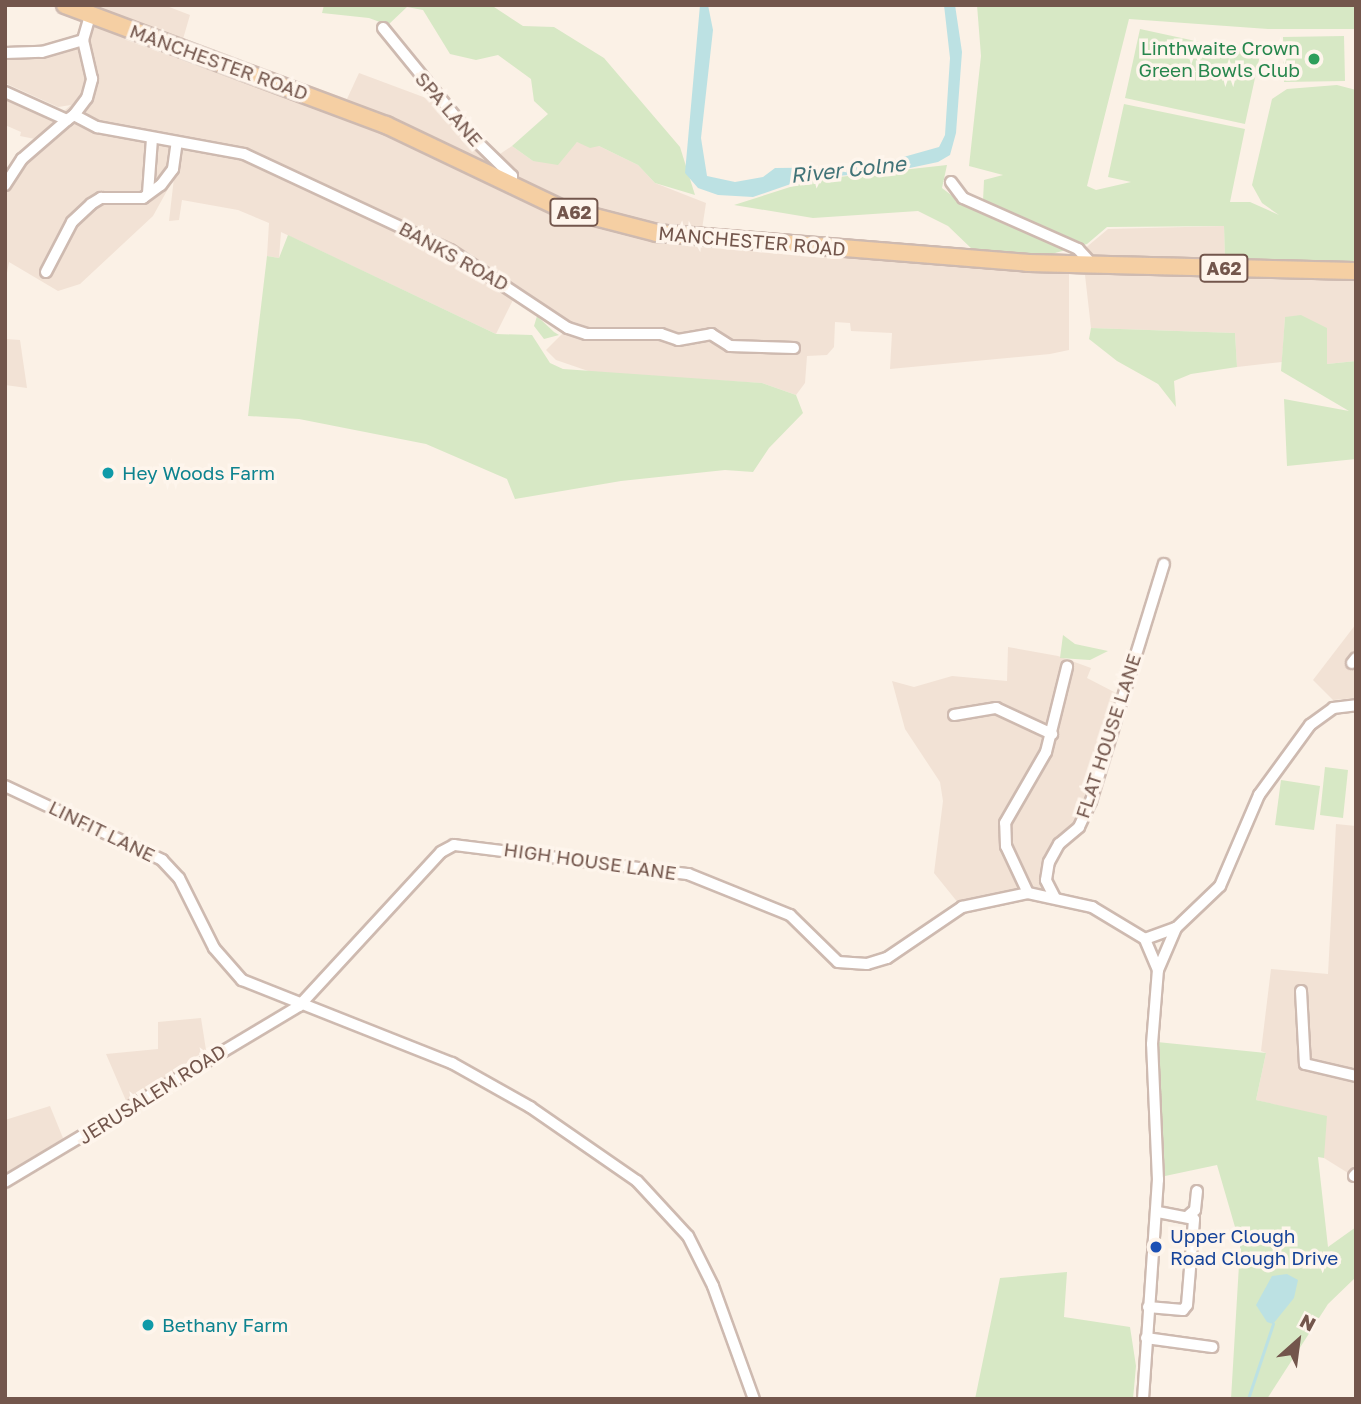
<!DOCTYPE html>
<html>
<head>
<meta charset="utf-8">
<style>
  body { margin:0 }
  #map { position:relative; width:1361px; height:1404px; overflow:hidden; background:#fbf1e6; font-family:"Golos Text",sans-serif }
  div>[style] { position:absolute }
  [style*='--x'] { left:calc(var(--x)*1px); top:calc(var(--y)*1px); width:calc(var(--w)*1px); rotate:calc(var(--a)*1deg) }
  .residential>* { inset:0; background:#f2e2d5 }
  .green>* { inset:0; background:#d7e8c5 }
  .water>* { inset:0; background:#bce1e3 }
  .stream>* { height:2.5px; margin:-1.25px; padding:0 1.25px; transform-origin:1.25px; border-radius:1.25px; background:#bce1e3 }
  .roads { filter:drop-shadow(2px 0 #cebab0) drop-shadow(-2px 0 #cebab0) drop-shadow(0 2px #cebab0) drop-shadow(0 -2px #cebab0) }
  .minor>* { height:10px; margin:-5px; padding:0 5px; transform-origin:5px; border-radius:5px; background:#fff }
  .primary>* { height:16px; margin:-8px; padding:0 8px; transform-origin:8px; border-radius:8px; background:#f5cfa3 }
  .dots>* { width:19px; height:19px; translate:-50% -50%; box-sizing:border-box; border:4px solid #fef5ec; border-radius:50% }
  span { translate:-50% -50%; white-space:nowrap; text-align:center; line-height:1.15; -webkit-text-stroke:7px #fef5ec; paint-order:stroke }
  .shield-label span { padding:2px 5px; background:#fef5ec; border:2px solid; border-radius:5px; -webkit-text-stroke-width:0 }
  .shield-label { font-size:18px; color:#73564c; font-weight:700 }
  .leisure-label { font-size:19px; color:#27864d }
  .right { translate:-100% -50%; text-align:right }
  .street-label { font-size:19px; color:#73564c }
  .culture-label { font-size:19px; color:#0d838f }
  .left { translate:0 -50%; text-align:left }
  .transit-label { font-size:19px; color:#164399 }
  .water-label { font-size:21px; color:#417377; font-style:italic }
  .frame { position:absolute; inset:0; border:7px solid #73564c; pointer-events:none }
  .north { position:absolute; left:1263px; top:1306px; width:70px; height:70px; -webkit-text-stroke:5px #fef5ec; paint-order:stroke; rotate:28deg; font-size:19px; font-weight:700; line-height:28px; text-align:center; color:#73564c }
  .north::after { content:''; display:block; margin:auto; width:24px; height:32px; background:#73564c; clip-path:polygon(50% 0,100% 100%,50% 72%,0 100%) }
</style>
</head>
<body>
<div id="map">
  <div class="residential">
    <i style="clip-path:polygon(87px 5px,164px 5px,190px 15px,183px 39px,347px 99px,359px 73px,434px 101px,448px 100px,497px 156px,512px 146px,533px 161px,568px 150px,577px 142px,599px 146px,638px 165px,655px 183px,706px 203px,702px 229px,752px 236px,1076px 256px,1108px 229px,1224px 226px,1225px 259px,1356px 261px,1356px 361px,1327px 364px,1285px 317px,1282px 362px,1237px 367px,1235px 333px,1091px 328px,1085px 275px,1069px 274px,1069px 350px,1050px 354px,890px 369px,892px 333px,851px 331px,850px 323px,835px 322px,834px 347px,827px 355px,807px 356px,805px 383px,796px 395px,762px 383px,594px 373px,556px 360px,546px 350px,564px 332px,514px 298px,496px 334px,281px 232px,279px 258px,267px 256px,269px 223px,238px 210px,182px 200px,179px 220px,169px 221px,174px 178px,153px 216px,80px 284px,58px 291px,9px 262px,5px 284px,5px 177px,35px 139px,20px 136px,21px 132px,5px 125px,5px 98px,53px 120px,71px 105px,58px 107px,5px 83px,5px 60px,40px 58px,74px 46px,81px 48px,78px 32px)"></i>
    <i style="clip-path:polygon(5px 339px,20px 340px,27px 388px,5px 385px)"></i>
    <i style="clip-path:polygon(1356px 624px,1356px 698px,1333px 700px,1313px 680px)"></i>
    <i style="clip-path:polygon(1008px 647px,1058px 656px,1091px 668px,1087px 678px,1118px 694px,1083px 811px,1056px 843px,1047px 894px,959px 904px,934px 873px,943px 801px,940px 782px,905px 729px,892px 681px,914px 687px,952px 676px,1007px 681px)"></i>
    <i style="clip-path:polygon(1336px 824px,1356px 826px,1356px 1178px,1324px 1158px,1323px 1148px,1305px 1112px,1256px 1100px,1266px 1053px,1261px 1051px,1271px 969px,1328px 974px)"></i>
    <i style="clip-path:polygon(201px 1018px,206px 1050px,127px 1103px,106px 1054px,158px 1049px,158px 1022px)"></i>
    <i style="clip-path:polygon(50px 1106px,65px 1143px,5px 1173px,5px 1120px)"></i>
  </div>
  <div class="green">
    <i style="clip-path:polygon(324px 5px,491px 5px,523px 26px,554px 27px,604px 58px,680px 147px,695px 195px,655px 183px,638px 165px,599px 146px,590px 148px,577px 142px,558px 165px,533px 161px,512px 146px,548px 114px,534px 101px,531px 79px,498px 55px,476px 60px,450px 54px,423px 10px,407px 7px,388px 25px,369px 18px,322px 13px)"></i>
    <i style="clip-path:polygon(977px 5px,1356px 5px,1356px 29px,1268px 29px,1129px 19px,1087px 186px,1096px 190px,1131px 182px,1108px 177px,1124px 104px,1245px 129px,1230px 202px,1250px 202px,1279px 215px,1262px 203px,1252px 185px,1272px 99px,1287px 89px,1337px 85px,1356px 90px,1356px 262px,1225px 259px,1224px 226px,1107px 227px,1087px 244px,1048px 255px,973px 250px,948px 226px,918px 211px,813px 218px,734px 205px,812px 180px,947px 165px,942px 188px,968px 208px,983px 201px,984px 180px,1003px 175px,969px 166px,981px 56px)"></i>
    <i style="clip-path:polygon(1140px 29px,1260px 55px,1245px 124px,1125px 98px)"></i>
    <i style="clip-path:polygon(1344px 36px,1345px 81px,1284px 82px,1283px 37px)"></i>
    <i style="clip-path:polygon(288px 235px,496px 334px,532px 335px,550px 363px,563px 369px,762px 383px,796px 395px,803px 413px,769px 448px,753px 472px,725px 470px,621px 481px,515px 499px,507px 479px,426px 444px,299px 419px,248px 416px,267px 256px,279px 258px)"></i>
    <i style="clip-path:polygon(1301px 315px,1327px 328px,1327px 364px,1356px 361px,1356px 459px,1287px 466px,1284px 399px,1349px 411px,1281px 371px,1285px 317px)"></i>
    <i style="clip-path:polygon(537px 316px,554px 332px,559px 335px,544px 339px,534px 326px)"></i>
    <i style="clip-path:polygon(1091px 328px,1235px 333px,1237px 367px,1191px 374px,1174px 381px,1176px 407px,1158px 384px,1117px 361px,1089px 339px)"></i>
    <i style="clip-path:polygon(1063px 635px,1075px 644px,1108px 651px,1090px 660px,1060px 658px)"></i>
    <i style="clip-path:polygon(1325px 767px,1348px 770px,1343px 818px,1320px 815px)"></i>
    <i style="clip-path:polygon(1281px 780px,1320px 786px,1314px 830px,1275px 825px)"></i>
    <i style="clip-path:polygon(1157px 1042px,1266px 1053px,1256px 1100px,1327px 1116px,1324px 1158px,1318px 1157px,1328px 1247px,1356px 1227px,1356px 1277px,1328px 1304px,1267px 1399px,1231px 1399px,1241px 1231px,1235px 1227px,1217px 1165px,1165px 1176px)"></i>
    <i style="clip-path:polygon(1067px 1272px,1064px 1317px,1130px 1327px,1136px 1366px,1133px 1399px,975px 1399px,1000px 1278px)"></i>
  </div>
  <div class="water">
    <i style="clip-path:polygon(700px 5px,708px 5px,713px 30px,701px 138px,707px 176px,735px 182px,763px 177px,775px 168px,868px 167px,939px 147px,945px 135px,950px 58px,944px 5px,955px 5px,962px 52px,956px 133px,950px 155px,938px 162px,891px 172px,808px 178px,753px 197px,718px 195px,698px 188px,685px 173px)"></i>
    <i style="clip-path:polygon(1287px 1274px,1298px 1280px,1294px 1298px,1273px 1324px,1267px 1322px,1256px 1305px,1272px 1276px)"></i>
  </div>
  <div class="stream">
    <i style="--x:1248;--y:1399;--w:79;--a:-71.6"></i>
  </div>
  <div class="roads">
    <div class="minor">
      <i style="--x:383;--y:28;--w:141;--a:50.8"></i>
      <i style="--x:472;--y:137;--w:56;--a:44.3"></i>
      <i style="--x:512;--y:176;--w:12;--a:90"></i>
      <i style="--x:5;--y:53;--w:37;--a:-2"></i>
      <i style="--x:42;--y:52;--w:43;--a:-16.3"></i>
      <i style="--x:5;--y:92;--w:68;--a:24.3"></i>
      <i style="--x:67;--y:120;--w:9;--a:-36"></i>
      <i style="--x:74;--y:115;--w:21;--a:-53"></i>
      <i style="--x:87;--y:98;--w:20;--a:-75"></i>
      <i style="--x:92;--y:79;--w:40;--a:-103"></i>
      <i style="--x:83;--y:40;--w:26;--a:-74"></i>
      <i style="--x:74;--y:115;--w:26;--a:28"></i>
      <i style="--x:97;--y:127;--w:149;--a:10.4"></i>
      <i style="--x:244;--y:154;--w:227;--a:25"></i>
      <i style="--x:450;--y:250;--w:141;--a:33.5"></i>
      <i style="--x:568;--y:328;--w:19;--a:18"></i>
      <i style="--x:586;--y:334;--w:75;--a:0"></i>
      <i style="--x:661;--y:334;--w:18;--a:19"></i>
      <i style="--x:678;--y:340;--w:34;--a:-10"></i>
      <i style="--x:711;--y:334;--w:22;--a:32"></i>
      <i style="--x:730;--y:346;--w:64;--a:1.8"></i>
      <i style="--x:951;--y:182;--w:20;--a:53"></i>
      <i style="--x:963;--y:198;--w:126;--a:23.9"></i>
      <i style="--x:1078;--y:249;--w:21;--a:47"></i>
      <i style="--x:5;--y:185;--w:31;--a:-57"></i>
      <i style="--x:22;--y:159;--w:60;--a:-40.9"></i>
      <i style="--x:148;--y:193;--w:54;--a:-85.8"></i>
      <i style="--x:46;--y:272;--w:56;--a:-62.5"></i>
      <i style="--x:72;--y:222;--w:26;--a:-43"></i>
      <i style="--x:91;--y:204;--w:12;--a:-31"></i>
      <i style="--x:101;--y:198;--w:42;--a:0"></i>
      <i style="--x:143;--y:198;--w:22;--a:-36"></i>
      <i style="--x:161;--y:185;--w:20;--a:-53"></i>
      <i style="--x:173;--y:169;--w:27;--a:-82"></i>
      <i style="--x:1352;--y:663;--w:6;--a:-51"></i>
      <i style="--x:954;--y:715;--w:43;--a:-9.5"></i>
      <i style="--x:996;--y:708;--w:62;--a:24.9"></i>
      <i style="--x:5;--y:786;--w:174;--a:25.2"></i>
      <i style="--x:162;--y:860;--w:25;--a:47"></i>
      <i style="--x:179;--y:878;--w:78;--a:63.4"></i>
      <i style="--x:214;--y:948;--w:43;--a:48.8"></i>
      <i style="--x:242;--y:980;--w:226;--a:21.6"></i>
      <i style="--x:452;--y:1063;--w:90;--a:29.4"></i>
      <i style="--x:530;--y:1107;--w:130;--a:34.7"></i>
      <i style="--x:637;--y:1181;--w:75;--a:47.2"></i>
      <i style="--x:688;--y:1236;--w:56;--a:63.4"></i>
      <i style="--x:713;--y:1286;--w:120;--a:70.1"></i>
      <i style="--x:1028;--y:893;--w:52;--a:-115.1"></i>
      <i style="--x:1006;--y:846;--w:23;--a:-92"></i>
      <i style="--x:1005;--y:823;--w:82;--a:-60"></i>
      <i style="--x:1046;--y:752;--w:88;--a:-76.1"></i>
      <i style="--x:1055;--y:898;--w:20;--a:-117"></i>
      <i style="--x:1046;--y:880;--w:18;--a:-81"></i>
      <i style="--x:1049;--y:862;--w:21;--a:-61"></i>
      <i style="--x:1059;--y:844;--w:26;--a:-40"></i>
      <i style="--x:1079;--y:827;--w:29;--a:-65"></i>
      <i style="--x:1091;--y:801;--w:248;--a:-72.9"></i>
      <i style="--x:1158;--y:970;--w:34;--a:-113"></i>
      <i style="--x:1145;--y:939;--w:33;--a:-20"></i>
      <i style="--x:1301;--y:991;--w:73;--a:86.9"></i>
      <i style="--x:1305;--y:1064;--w:52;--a:13.2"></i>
      <i style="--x:1354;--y:1176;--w:3;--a:-45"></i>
      <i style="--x:5;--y:1182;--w:343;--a:-30.9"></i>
      <i style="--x:299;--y:1006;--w:209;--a:-47.3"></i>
      <i style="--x:441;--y:852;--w:15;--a:-28"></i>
      <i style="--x:454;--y:845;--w:236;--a:7.1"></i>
      <i style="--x:688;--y:874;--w:110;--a:21.9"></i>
      <i style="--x:790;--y:915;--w:67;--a:44.4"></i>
      <i style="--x:838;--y:962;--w:29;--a:4"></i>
      <i style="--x:867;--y:964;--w:21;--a:-17"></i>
      <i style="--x:887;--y:958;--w:91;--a:-34.2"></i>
      <i style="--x:962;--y:907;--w:67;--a:-12"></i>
      <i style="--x:1028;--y:893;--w:66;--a:12.3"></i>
      <i style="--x:1092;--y:907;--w:62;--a:31.1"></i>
      <i style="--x:1189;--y:1215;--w:8;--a:-40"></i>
      <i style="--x:1195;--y:1210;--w:19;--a:-84"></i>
      <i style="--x:1148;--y:1307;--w:35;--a:5"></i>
      <i style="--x:1183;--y:1310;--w:6;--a:-51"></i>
      <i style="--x:1187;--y:1305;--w:86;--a:-85.3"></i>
      <i style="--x:1194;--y:1219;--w:38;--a:-169"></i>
      <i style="--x:1146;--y:1338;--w:67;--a:7.8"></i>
      <i style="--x:1143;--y:1399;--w:220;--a:-86.1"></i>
      <i style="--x:1158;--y:1180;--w:136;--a:-92.5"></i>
      <i style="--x:1152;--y:1044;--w:74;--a:-85.4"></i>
      <i style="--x:1158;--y:970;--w:46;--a:-66.8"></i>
      <i style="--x:1176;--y:928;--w:61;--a:-43.7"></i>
      <i style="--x:1220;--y:886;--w:99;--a:-66.8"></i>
      <i style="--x:1259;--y:795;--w:87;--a:-53.9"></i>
      <i style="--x:1310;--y:725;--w:29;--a:-36"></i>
      <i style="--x:1333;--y:708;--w:23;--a:-7"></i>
    </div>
    <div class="primary">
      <i style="--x:65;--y:5;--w:343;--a:20.5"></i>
      <i style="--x:386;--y:125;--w:193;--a:25.5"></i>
      <i style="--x:560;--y:208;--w:100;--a:14.5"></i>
      <i style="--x:657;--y:233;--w:371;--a:4.6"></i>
      <i style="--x:1027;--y:263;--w:329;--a:1.4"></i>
    </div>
  </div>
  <div class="dots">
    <i style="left:1314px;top:59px;background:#2e9e5b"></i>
    <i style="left:108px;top:473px;background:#0f9aa8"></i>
    <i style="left:1156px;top:1247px;background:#1a4fb4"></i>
    <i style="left:148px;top:1325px;background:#0f9aa8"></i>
  </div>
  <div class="shield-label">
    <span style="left:574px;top:212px">A62</span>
    <span style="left:1224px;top:268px">A62</span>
  </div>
  <div class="leisure-label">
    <span class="right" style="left:1300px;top:59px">Linthwaite Crown<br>Green Bowls Club</span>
  </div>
  <div class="street-label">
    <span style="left:219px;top:62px;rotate:20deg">MANCHESTER ROAD</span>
    <span style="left:449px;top:109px;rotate:49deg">SPA LANE</span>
    <span style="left:752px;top:241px;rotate:5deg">MANCHESTER ROAD</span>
    <span style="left:454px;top:256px;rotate:29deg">BANKS ROAD</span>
    <span style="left:1108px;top:736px;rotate:-72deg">FLAT HOUSE LANE</span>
    <span style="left:102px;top:831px;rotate:26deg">LINFIT LANE</span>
    <span style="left:590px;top:861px;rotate:8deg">HIGH HOUSE LANE</span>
    <span style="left:152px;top:1094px;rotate:-32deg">JERUSALEM ROAD</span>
  </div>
  <div class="culture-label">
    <span class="left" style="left:122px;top:473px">Hey Woods Farm</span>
    <span class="left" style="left:162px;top:1325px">Bethany Farm</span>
  </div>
  <div class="transit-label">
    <span class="left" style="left:1170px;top:1247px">Upper Clough<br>Road Clough Drive</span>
  </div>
  <div class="water-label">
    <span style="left:848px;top:169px;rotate:-6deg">River Colne</span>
  </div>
  <div class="frame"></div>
  <div class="north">N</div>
</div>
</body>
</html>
